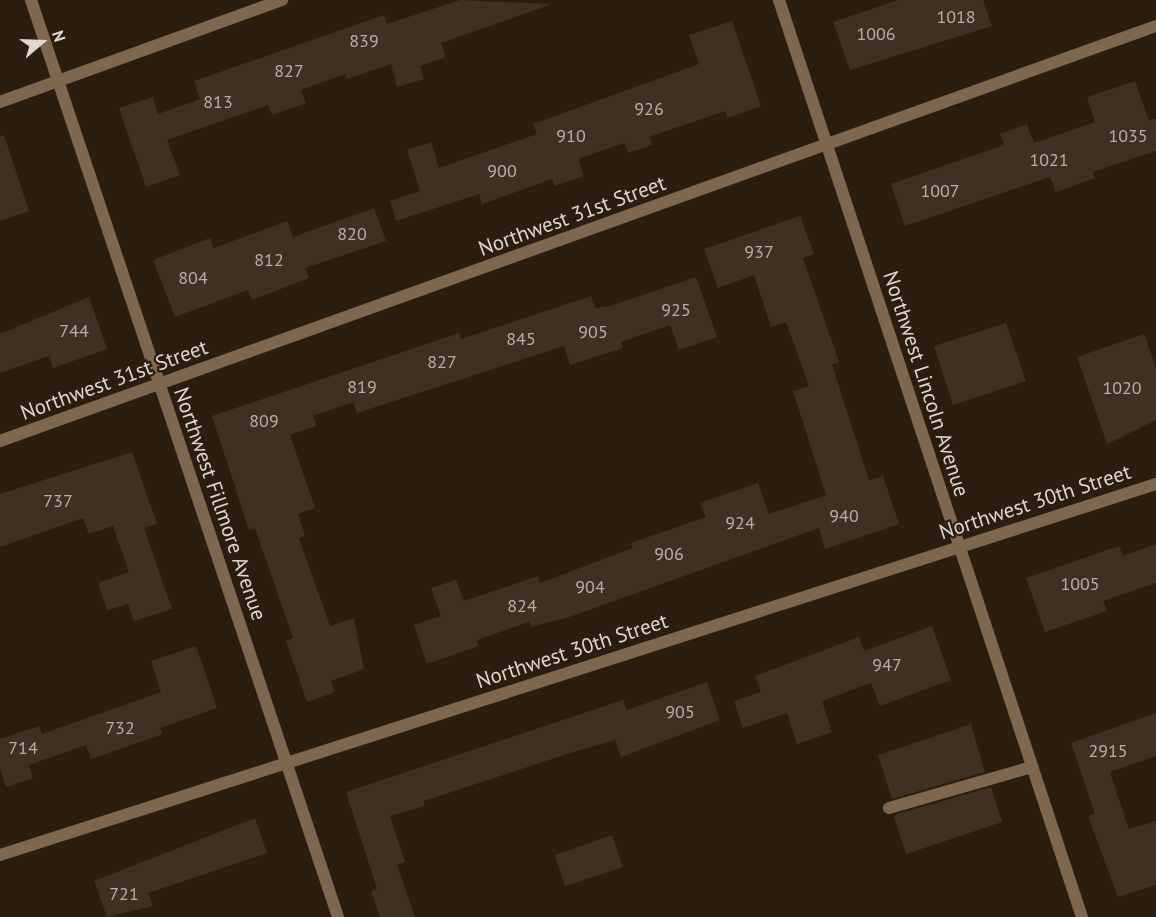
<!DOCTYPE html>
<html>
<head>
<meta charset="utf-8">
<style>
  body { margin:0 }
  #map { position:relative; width:1156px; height:917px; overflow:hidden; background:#2a1e11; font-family:"PT Sans",sans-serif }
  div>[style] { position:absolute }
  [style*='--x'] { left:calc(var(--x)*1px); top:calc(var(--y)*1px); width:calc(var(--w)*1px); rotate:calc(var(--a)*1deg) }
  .building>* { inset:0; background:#3e3124 }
  .service>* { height:12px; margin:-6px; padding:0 6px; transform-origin:6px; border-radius:6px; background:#7d674f }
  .minor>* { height:12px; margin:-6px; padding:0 6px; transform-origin:6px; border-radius:6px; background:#7d674f }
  span { translate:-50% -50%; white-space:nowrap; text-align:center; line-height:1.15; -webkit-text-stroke:4.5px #2a1e11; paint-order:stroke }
  .number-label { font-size:18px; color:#b7aea4 }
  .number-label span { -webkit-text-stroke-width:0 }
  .street-label { font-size:21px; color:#dfd7cf }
  .north { position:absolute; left:12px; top:12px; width:60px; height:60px; -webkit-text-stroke:4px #2a1e11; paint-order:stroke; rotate:71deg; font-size:16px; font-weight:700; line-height:24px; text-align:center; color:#dfd7cf }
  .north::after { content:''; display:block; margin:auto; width:21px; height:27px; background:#dfd7cf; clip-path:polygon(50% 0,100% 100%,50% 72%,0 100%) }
</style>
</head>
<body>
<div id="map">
  <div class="building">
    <i style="clip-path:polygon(460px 0,552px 4px,441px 43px,446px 57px,420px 66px,424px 79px,397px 87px,391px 64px,347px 79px,345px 74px,301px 90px,306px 103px,272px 115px,268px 105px,167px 140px,180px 175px,146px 187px,119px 108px,153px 97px,158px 114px,200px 99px,194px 81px,384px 15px,387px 24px)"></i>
    <i style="clip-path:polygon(898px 0,983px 0,992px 26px,850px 70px,833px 22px)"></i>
    <i style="clip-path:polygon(732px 21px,761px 106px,728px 118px,725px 111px,649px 137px,652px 145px,628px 153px,624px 143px,578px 159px,584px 176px,555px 186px,552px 179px,482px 204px,479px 194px,396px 221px,390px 201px,420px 191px,407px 150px,431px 142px,439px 168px,537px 134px,533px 124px,699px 64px,689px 35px)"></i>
    <i style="clip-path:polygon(1135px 81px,1149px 121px,1156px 119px,1156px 151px,1093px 172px,1095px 178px,1056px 192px,1050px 177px,905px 226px,891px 184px,1004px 145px,1000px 134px,1027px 124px,1034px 143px,1095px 122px,1087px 97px)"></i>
    <i style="clip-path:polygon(4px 135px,29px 211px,0 221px,0 136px)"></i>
    <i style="clip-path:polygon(374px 208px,386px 241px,305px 268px,309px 278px,252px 300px,248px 290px,175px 317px,153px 260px,210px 238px,214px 248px,287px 221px,293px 237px)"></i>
    <i style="clip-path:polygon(800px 216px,814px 254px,803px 258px,839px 362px,832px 365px,869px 480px,883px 476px,899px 524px,825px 549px,819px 528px,569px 617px,531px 627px,529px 622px,477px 640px,479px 646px,427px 664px,414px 625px,441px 616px,431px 588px,456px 580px,464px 601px,538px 576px,540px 583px,633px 548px,631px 543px,706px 517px,700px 503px,758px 483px,769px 514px,826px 495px,793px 391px,809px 386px,786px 322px,771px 327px,754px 275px,718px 288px,704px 249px)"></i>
    <i style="clip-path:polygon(696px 277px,717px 337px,679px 350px,670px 325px,621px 342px,623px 348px,570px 365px,564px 346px,357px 413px,353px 402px,313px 416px,316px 426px,290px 435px,315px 508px,298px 514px,305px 536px,299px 538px,330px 626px,354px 618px,364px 669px,331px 681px,335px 692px,307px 702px,286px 641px,293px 638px,255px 528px,249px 530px,212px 416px,459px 333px,461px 339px,591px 296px,595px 308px,610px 306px)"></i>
    <i style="clip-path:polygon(89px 297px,107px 349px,53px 368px,49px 356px,0 373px,0 334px)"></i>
    <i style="clip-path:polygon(1006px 323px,1026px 381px,953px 405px,934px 346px)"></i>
    <i style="clip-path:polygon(1144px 334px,1156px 368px,1156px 420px,1107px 444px,1077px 357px)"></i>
    <i style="clip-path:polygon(132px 452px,157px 524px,144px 528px,172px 609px,134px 621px,128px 604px,107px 610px,98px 583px,129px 572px,113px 526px,89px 534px,83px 518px,0 547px,0 494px)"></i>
    <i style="clip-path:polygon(1156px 544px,1156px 583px,1103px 601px,1107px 611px,1045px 632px,1026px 578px,1119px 546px,1123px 556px)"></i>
    <i style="clip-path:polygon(932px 626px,951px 680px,880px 706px,871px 683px,822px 701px,832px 732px,797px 744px,787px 713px,743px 728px,734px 701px,761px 692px,755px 676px,859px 637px,864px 651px)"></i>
    <i style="clip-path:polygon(196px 646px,217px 708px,160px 728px,163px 734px,91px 759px,86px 745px,29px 765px,33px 778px,6px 787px,0 769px,0 739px,39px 726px,42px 734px,161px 692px,151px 661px)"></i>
    <i style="clip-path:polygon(707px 682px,720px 720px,621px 757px,615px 740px,573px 752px,424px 801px,424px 806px,390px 816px,405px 862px,397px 865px,415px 917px,380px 917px,371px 891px,377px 889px,346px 792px,623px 700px,627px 710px)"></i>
    <i style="clip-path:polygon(1156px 713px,1156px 756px,1110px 772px,1129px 829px,1156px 821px,1156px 885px,1118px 897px,1088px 816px,1095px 814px,1071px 743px)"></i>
    <i style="clip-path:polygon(971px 724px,985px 772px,892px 799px,878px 755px)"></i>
    <i style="clip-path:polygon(991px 787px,1002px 822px,906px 854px,894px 817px,897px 814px)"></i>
    <i style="clip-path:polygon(255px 818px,267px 853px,148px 893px,153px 906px,107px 917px,94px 881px)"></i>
    <i style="clip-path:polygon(612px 835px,623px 867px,565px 886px,555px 855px)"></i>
  </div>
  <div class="service">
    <i style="--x:889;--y:808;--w:149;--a:-16"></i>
  </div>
  <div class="minor">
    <i style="--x:31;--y:0;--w:967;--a:71.49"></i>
    <i style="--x:779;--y:0;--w:966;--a:71.72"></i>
    <i style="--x:0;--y:102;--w:300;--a:-19.9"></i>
    <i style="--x:0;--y:441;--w:1228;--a:-19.75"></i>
    <i style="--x:0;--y:855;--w:1214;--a:-17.79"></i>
  </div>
  <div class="number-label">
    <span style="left:956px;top:17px">1018</span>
    <span style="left:876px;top:34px">1006</span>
    <span style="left:364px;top:41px">839</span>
    <span style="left:289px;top:71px">827</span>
    <span style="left:218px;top:102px">813</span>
    <span style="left:649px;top:109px">926</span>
    <span style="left:571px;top:136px">910</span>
    <span style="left:1128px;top:136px">1035</span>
    <span style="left:1049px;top:160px">1021</span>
    <span style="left:502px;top:171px">900</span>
    <span style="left:940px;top:191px">1007</span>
    <span style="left:352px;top:234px">820</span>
    <span style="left:759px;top:252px">937</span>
    <span style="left:269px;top:260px">812</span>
    <span style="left:193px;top:278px">804</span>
    <span style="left:676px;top:310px">925</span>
    <span style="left:74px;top:331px">744</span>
    <span style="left:593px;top:332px">905</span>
    <span style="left:521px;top:339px">845</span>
    <span style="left:442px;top:362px">827</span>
    <span style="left:362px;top:387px">819</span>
    <span style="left:1122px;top:388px">1020</span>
    <span style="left:264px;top:421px">809</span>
    <span style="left:58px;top:501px">737</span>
    <span style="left:844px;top:516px">940</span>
    <span style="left:740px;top:523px">924</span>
    <span style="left:669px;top:554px">906</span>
    <span style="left:1080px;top:584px">1005</span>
    <span style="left:590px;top:587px">904</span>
    <span style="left:522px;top:606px">824</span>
    <span style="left:887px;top:665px">947</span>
    <span style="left:680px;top:712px">905</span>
    <span style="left:120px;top:728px">732</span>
    <span style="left:23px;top:748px">714</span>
    <span style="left:1108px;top:751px">2915</span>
    <span style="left:124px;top:894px">721</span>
  </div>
  <div class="street-label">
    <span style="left:572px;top:216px;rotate:-20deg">Northwest 31st Street</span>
    <span style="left:114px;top:380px;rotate:-20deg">Northwest 31st Street</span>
    <span style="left:926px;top:384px;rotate:72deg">Northwest Lincoln Avenue</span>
    <span style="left:1035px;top:502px;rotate:-18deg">Northwest 30th Street</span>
    <span style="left:220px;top:504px;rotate:71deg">Northwest Fillmore Avenue</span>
    <span style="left:572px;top:651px;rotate:-18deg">Northwest 30th Street</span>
  </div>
  <div class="north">N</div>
</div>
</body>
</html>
